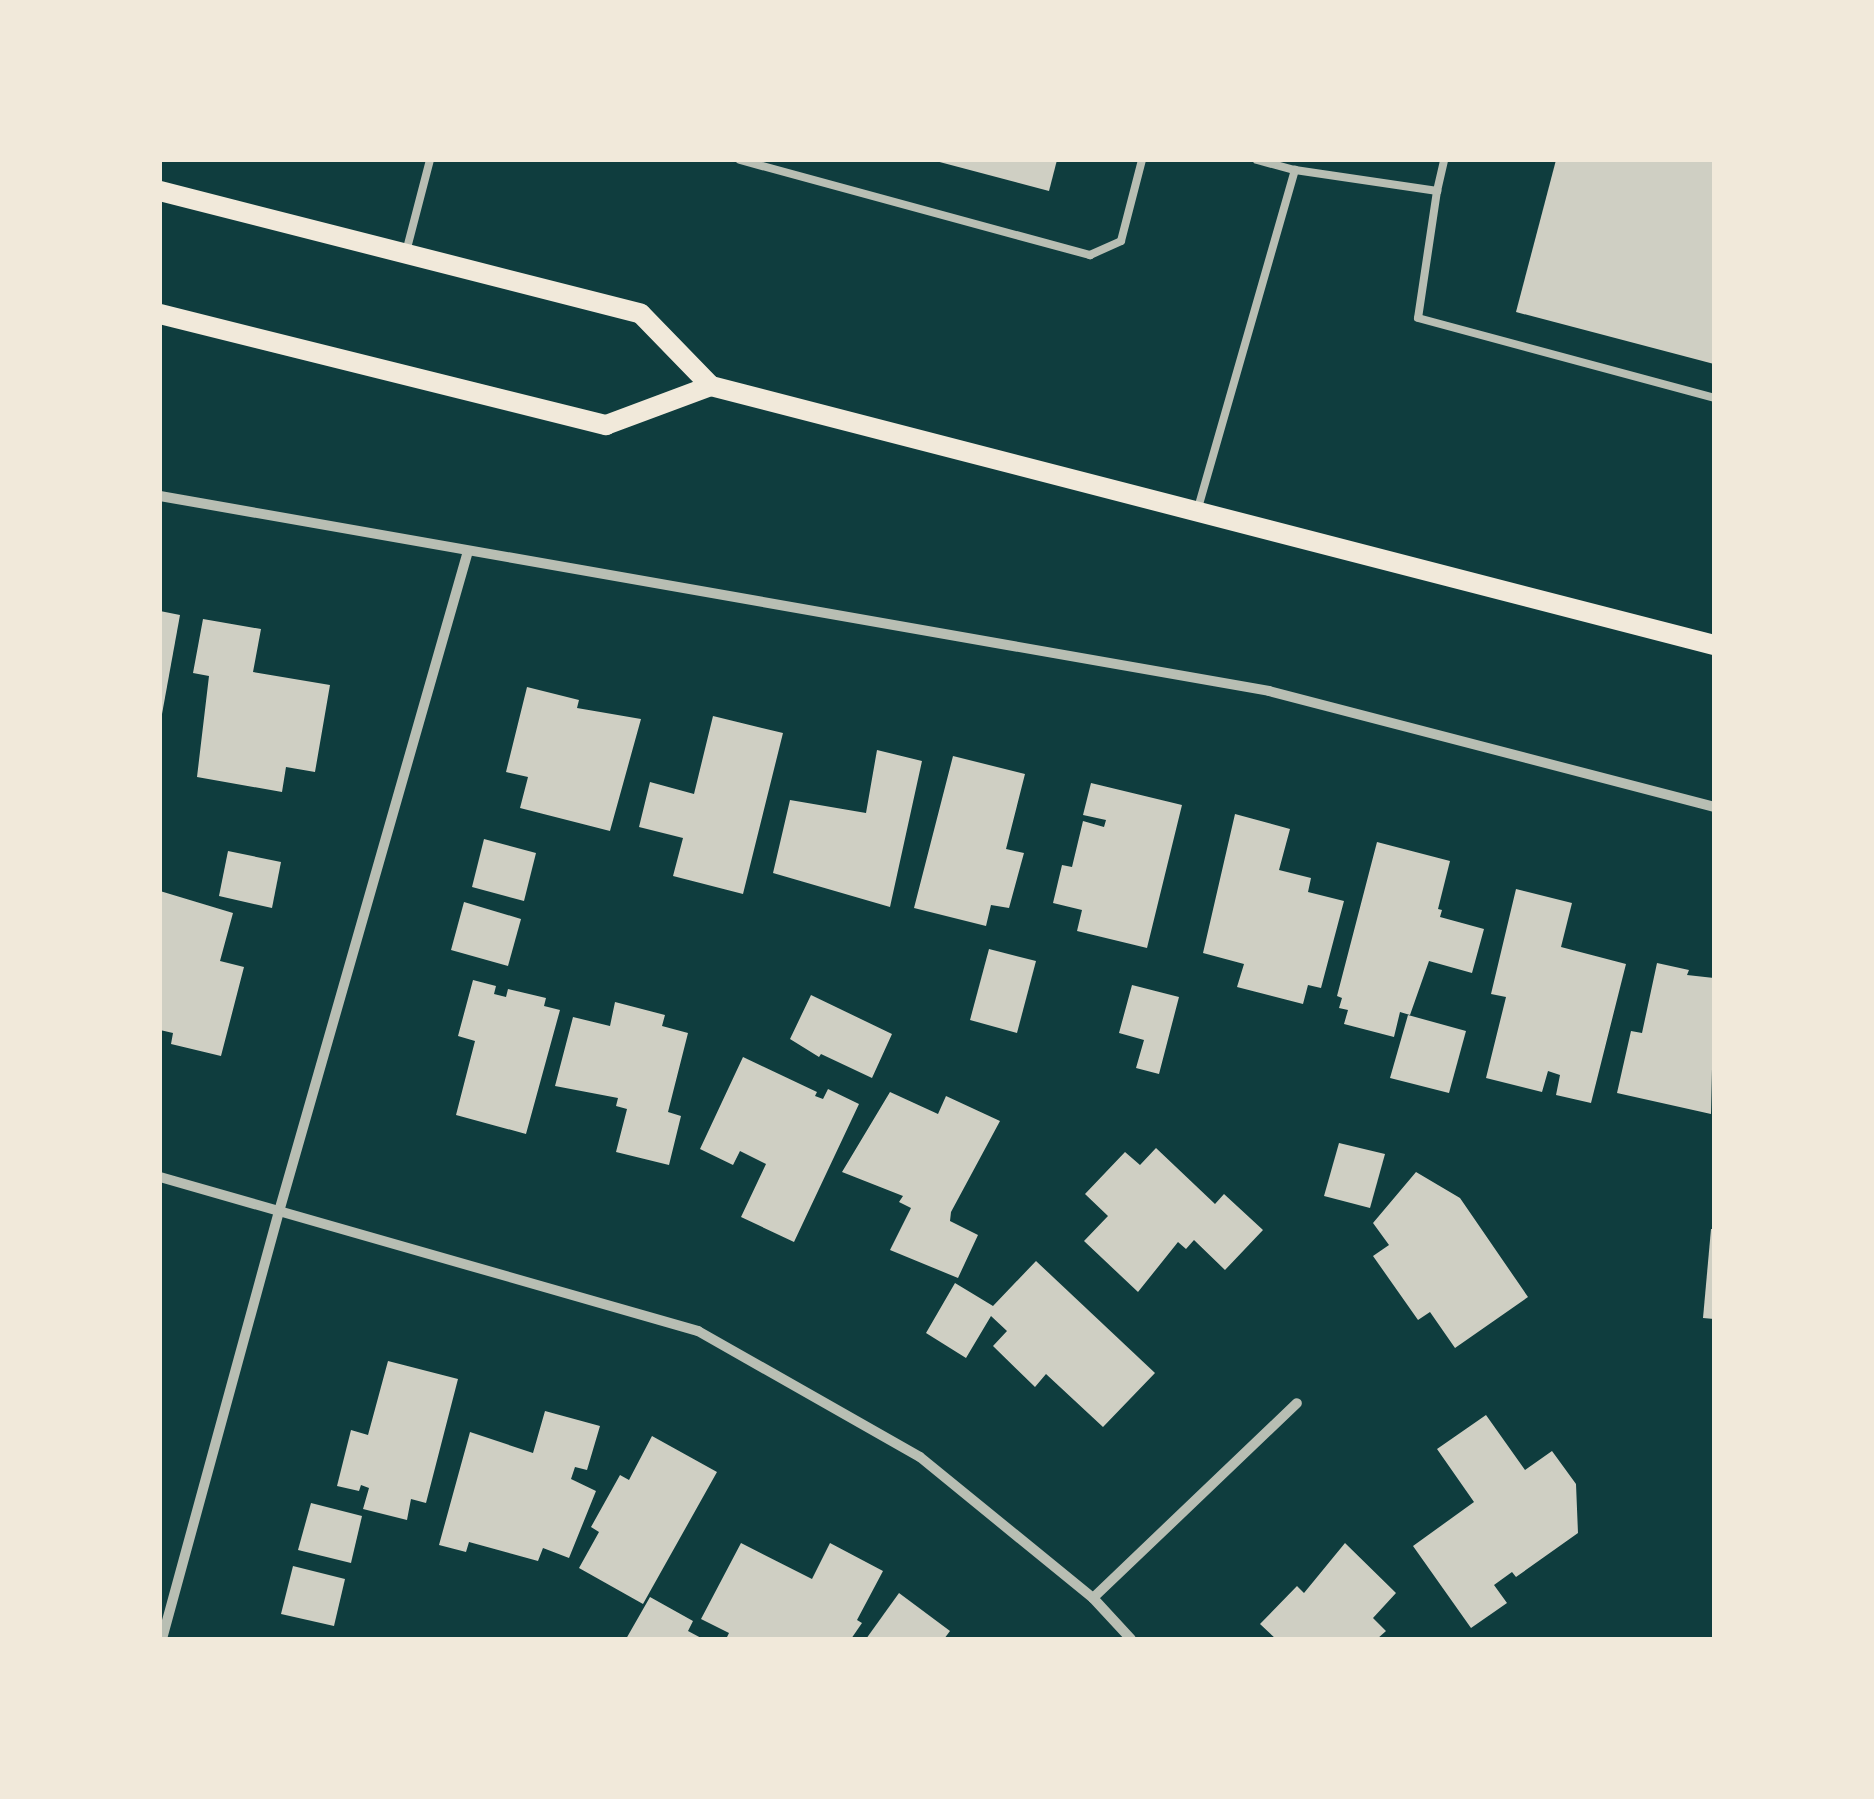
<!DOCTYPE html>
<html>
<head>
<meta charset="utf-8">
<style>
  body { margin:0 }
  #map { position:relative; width:1874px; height:1799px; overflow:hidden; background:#0f3d3e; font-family:Cabin,sans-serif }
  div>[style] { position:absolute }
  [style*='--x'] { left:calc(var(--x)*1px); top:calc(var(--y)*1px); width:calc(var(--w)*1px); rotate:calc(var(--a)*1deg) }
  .building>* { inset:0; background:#cfcfc3 }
  .service>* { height:8px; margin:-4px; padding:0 4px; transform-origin:4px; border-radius:4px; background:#b8beb3 }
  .minor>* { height:10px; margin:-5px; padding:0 5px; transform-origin:5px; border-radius:5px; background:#b8beb3 }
  .secondary>* { height:20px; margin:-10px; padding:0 10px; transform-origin:10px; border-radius:10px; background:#f1e9da }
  span { translate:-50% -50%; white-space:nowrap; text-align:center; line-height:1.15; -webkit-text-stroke:8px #f1e9da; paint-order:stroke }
  .frame { position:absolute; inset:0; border:162px solid #f1e9da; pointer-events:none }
</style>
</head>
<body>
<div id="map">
  <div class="building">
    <i style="clip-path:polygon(932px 160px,1057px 160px,1049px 191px)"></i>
    <i style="clip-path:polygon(1556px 160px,1714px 160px,1714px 364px,1516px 312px)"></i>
    <i style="clip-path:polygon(160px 611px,180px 615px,162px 714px,160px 714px)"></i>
    <i style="clip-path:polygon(203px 619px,261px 629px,253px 672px,330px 685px,315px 772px,286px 767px,282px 792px,197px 777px,209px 676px,193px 673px)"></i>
    <i style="clip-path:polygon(527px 687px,579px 700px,577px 708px,641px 719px,610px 831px,520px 808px,528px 777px,506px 772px)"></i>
    <i style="clip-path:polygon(713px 716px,783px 733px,743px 894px,673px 876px,683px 838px,639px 827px,650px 782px,694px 794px)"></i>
    <i style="clip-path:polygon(877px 750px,922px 761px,890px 907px,773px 873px,790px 800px,866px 813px)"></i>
    <i style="clip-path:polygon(953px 756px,1025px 774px,1006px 849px,1024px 853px,1009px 908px,991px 905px,986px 926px,914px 908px)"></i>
    <i style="clip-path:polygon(1091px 783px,1182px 805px,1147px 948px,1077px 931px,1082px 910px,1053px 903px,1062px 865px,1072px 867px,1083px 821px,1104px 827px,1106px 820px,1083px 815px)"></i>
    <i style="clip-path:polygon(1235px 814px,1290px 829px,1279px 870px,1311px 878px,1308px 892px,1344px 901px,1321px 988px,1308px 985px,1303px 1004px,1237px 987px,1244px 964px,1203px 953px)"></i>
    <i style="clip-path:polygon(484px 839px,536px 853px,524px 901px,472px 887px)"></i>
    <i style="clip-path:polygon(1377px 842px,1450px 861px,1438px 909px,1442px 910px,1440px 917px,1484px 929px,1472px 973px,1429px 961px,1410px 1015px,1400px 1012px,1394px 1037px,1344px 1024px,1348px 1010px,1339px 1008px,1342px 998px,1337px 996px)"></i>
    <i style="clip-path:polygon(228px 851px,281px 862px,272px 908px,219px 896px)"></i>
    <i style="clip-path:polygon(1516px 889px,1572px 903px,1561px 947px,1626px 964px,1591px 1103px,1556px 1095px,1560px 1075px,1548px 1071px,1542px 1092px,1486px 1078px,1506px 997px,1491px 994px)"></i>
    <i style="clip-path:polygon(160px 891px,233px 913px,220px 961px,244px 967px,221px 1056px,171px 1044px,173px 1033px,160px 1030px)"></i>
    <i style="clip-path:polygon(464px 902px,521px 919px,508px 966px,451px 950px)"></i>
    <i style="clip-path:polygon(989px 949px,1036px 961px,1017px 1033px,970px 1020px)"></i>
    <i style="clip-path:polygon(1657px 963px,1689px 970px,1687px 975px,1714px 978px,1711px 1114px,1617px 1093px,1631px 1031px,1642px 1033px)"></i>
    <i style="clip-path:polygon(473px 980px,496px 986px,494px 994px,506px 997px,508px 989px,546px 998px,544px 1006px,560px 1010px,526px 1134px,456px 1115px,475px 1041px,458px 1036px)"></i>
    <i style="clip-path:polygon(1132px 985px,1179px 997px,1159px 1074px,1136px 1068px,1144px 1040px,1119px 1033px)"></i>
    <i style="clip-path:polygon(811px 995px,892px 1034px,872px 1078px,821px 1054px,819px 1057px,790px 1039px)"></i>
    <i style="clip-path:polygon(615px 1002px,665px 1015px,662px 1026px,688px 1033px,668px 1112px,681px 1116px,669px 1165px,616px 1152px,627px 1109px,616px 1106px,618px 1098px,555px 1086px,573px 1017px,610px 1026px)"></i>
    <i style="clip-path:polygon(1408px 1015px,1466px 1031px,1449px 1093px,1390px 1078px)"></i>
    <i style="clip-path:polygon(743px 1057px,817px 1092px,815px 1096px,823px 1099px,828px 1089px,859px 1104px,794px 1242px,741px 1217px,766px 1164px,740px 1151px,733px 1165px,700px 1149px)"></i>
    <i style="clip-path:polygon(890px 1092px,938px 1114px,946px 1096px,1000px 1121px,951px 1212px,950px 1221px,978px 1235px,958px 1278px,890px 1250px,911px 1208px,899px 1202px,903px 1196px,842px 1172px)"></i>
    <i style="clip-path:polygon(1339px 1143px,1385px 1154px,1370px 1208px,1324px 1196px)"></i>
    <i style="clip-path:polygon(1156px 1148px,1215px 1204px,1224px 1194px,1263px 1230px,1225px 1270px,1194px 1240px,1186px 1249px,1178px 1242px,1138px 1292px,1084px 1241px,1108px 1216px,1085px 1194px,1125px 1152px,1140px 1165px)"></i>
    <i style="clip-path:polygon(1416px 1172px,1460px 1198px,1528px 1297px,1455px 1348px,1430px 1312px,1418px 1320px,1373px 1256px,1389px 1245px,1373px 1223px)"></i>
    <i style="clip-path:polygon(1711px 1229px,1714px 1229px,1714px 1319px,1703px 1318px)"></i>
    <i style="clip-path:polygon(1036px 1261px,1155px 1373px,1103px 1427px,1046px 1374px,1035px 1387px,993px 1346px,1007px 1331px,991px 1316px,966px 1358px,926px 1333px,955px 1283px,993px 1306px)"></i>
    <i style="clip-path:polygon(388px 1361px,458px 1379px,426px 1503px,411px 1499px,407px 1520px,363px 1509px,369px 1488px,361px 1485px,359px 1491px,337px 1486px,351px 1430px,368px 1435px)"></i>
    <i style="clip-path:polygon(545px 1411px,600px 1426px,587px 1470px,575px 1467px,571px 1479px,596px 1491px,569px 1558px,543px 1548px,538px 1561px,469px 1542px,466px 1552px,439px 1545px,470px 1432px,533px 1453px)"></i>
    <i style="clip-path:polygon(1486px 1415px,1525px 1470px,1552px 1451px,1576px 1484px,1578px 1533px,1516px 1577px,1512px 1572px,1494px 1585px,1507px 1603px,1471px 1628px,1413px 1546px,1474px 1502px,1437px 1449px)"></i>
    <i style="clip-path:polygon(652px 1436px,717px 1472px,643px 1604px,579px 1568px,599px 1532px,591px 1527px,620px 1475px,629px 1480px)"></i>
    <i style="clip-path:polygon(311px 1503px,362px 1516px,351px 1563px,298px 1550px)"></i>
    <i style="clip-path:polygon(741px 1543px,812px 1579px,830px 1543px,883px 1571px,857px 1620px,862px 1623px,851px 1639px,726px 1639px,729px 1633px,701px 1619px)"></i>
    <i style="clip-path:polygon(1345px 1543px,1396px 1593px,1373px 1618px,1386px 1631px,1377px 1639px,1276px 1639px,1260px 1624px,1297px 1586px,1304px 1593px)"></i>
    <i style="clip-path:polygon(293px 1566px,345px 1579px,334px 1626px,281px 1614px)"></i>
    <i style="clip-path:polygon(899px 1593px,950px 1631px,944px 1639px,866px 1639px)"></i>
    <i style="clip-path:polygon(650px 1597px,693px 1621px,688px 1631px,703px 1639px,626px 1639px)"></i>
  </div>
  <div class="service">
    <i style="--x:740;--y:160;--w:363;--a:15.2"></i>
    <i style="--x:1090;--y:255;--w:34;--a:-24"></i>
    <i style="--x:1121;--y:241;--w:84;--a:-75.5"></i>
    <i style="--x:1257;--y:160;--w:39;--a:15"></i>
    <i style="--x:1437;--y:191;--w:32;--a:-77"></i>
    <i style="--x:406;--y:252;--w:95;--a:-75.4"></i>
    <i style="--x:1198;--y:508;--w:352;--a:-74"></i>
    <i style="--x:1295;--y:170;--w:144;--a:8.4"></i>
    <i style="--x:1437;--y:191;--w:128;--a:98.5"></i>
    <i style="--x:1418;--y:318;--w:307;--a:15.1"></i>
  </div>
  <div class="minor">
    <i style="--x:160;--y:496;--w:1126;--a:9.97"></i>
    <i style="--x:1269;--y:691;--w:460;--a:14.6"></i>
    <i style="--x:160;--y:1177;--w:560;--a:15.97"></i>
    <i style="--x:698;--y:1331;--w:255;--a:29.6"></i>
    <i style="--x:920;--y:1457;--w:223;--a:39.2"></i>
    <i style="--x:1093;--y:1598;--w:56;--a:47.2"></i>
    <i style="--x:1093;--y:1598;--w:282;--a:-43.7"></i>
    <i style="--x:162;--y:1639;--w:447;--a:-74.7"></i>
    <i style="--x:280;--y:1208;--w:683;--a:-74.03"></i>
  </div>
  <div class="secondary">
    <i style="--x:160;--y:191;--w:496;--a:14.3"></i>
    <i style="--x:641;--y:314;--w:100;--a:45.8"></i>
    <i style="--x:711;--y:386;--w:1036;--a:14.48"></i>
    <i style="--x:160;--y:314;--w:460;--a:14"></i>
    <i style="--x:606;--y:425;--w:112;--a:-20.4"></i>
  </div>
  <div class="frame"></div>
</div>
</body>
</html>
